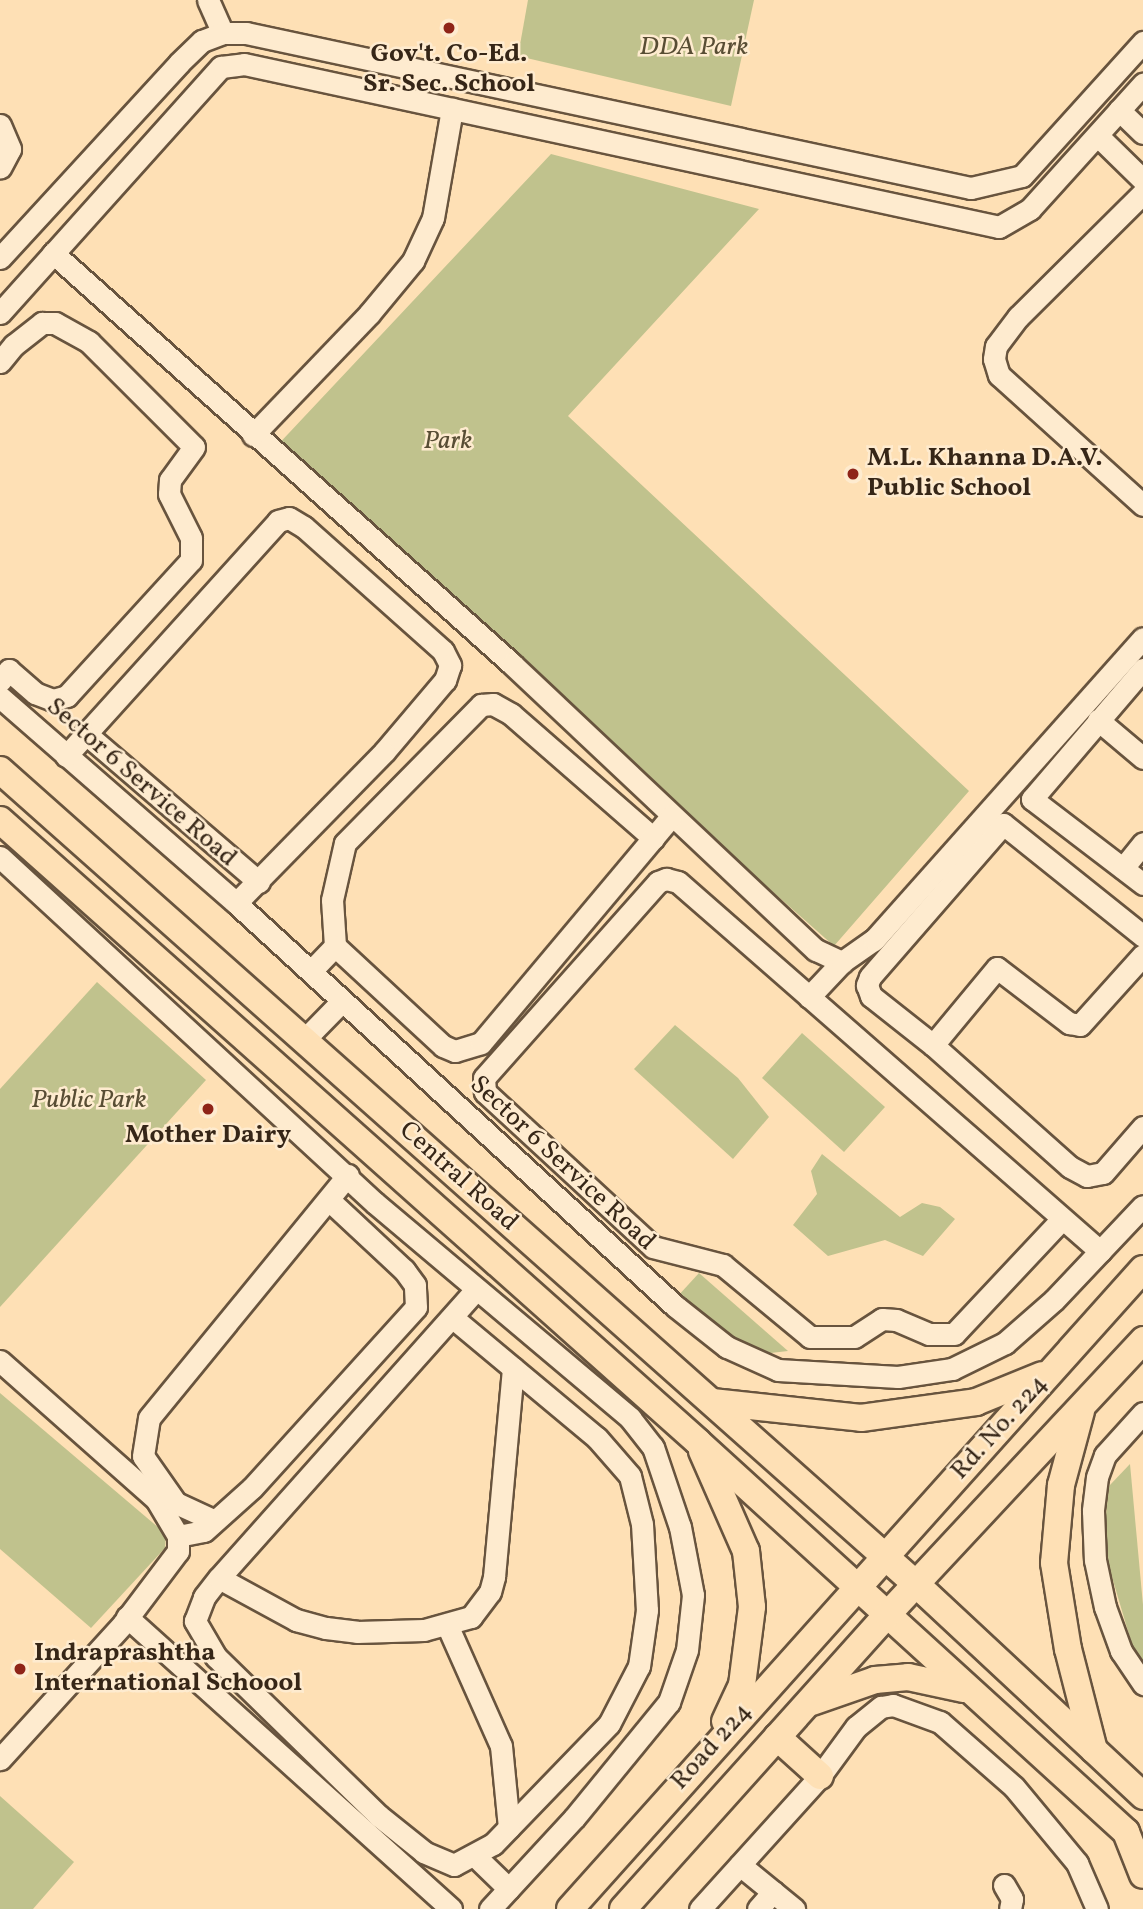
<!DOCTYPE html>
<html>
<head>
<meta charset="utf-8">
<style>
  body { margin:0 }
  #map { position:relative; width:1143px; height:1909px; overflow:hidden; background:#fee0b5; font-family:Vollkorn,serif }
  div>[style] { position:absolute }
  [style*='--x'] { left:calc(var(--x)*1px); top:calc(var(--y)*1px); width:calc(var(--w)*1px); rotate:calc(var(--a)*1deg) }
  .green>* { inset:0; background:#c0c28d }
  .roads { filter:drop-shadow(2px 0 #68543e) drop-shadow(-2px 0 #68543e) drop-shadow(0 2px #68543e) drop-shadow(0 -2px #68543e) }
  .minor>* { height:21px; margin:-10.5px; padding:0 10.5px; transform-origin:10.5px; border-radius:10.5px; background:#feebcf }
  .major>* { height:26px; margin:-13px; padding:0 13px; transform-origin:13px; border-radius:13px; background:#fee0b5 }
  .dots>* { width:19px; height:19px; translate:-50% -50%; box-sizing:border-box; border:4px solid #feebcf; border-radius:50% }
  span { translate:-50% -50%; white-space:nowrap; text-align:center; line-height:1.15; -webkit-text-stroke:5px #feebcf; paint-order:stroke }
  .park-label { font-size:26px; color:#584d34; font-style:italic }
  .poi-label { font-size:26px; color:#362617; font-weight:700 }
  .left { translate:0 -50%; text-align:left }
  .street-label { font-size:26px; color:#362617 }
</style>
</head>
<body>
<div id="map">
  <div class="green">
    <i style="clip-path:polygon(528px 0,754px 0,731px 106px,518px 56px)"></i>
    <i style="clip-path:polygon(551px 154px,759px 209px,568px 416px,969px 791px,834px 946px,273px 450px)"></i>
    <i style="clip-path:polygon(97px 982px,206px 1080px,0 1307px,0 1089px)"></i>
    <i style="clip-path:polygon(675px 1025px,738px 1078px,769px 1117px,733px 1159px,634px 1069px)"></i>
    <i style="clip-path:polygon(802px 1033px,885px 1107px,844px 1152px,762px 1078px)"></i>
    <i style="clip-path:polygon(822px 1154px,900px 1217px,922px 1203px,940px 1207px,955px 1219px,923px 1256px,885px 1240px,828px 1256px,793px 1225px,817px 1194px,811px 1171px)"></i>
    <i style="clip-path:polygon(699px 1273px,788px 1351px,744px 1356px,677px 1297px)"></i>
    <i style="clip-path:polygon(0 1393px,166px 1534px,165px 1548px,91px 1628px,0 1549px)"></i>
    <i style="clip-path:polygon(1130px 1464px,1143px 1605px,1143px 1667px,1133px 1648px,1109px 1567px,1105px 1525px,1109px 1486px)"></i>
    <i style="clip-path:polygon(0 1796px,74px 1862px,33px 1909px,0 1909px)"></i>
  </div>
  <div class="roads">
    <div class="minor">
      <i style="--x:208;--y:0;--w:36;--a:66"></i>
      <i style="--x:1119;--y:110;--w:33;--a:44"></i>
      <i style="--x:0;--y:125;--w:26;--a:67"></i>
      <i style="--x:10;--y:149;--w:21;--a:118"></i>
      <i style="--x:1098;--y:136;--w:63;--a:44.4"></i>
      <i style="--x:1143;--y:193;--w:176;--a:135.2"></i>
      <i style="--x:1018;--y:317;--w:36;--a:127"></i>
      <i style="--x:996;--y:346;--w:13;--a:99"></i>
      <i style="--x:994;--y:359;--w:17;--a:73"></i>
      <i style="--x:999;--y:375;--w:194;--a:42.1"></i>
      <i style="--x:53;--y:253;--w:616;--a:41.84"></i>
      <i style="--x:512;--y:664;--w:417;--a:43.3"></i>
      <i style="--x:816;--y:950;--w:29;--a:25"></i>
      <i style="--x:0;--y:258;--w:265;--a:-47.4"></i>
      <i style="--x:179;--y:63;--w:32;--a:-44"></i>
      <i style="--x:202;--y:41;--w:22;--a:-21"></i>
      <i style="--x:223;--y:33;--w:23;--a:0"></i>
      <i style="--x:246;--y:33;--w:741;--a:12.07"></i>
      <i style="--x:971;--y:188;--w:52;--a:-13.2"></i>
      <i style="--x:1022;--y:176;--w:181;--a:-47.9"></i>
      <i style="--x:0;--y:313;--w:331;--a:-48.1"></i>
      <i style="--x:221;--y:67;--w:23;--a:-7"></i>
      <i style="--x:244;--y:64;--w:772;--a:12.18"></i>
      <i style="--x:999;--y:227;--w:36;--a:-30"></i>
      <i style="--x:1030;--y:209;--w:169;--a:-47.9"></i>
      <i style="--x:0;--y:362;--w:22;--a:-51"></i>
      <i style="--x:14;--y:345;--w:36;--a:-38"></i>
      <i style="--x:42;--y:323;--w:13;--a:0"></i>
      <i style="--x:55;--y:323;--w:39;--a:29"></i>
      <i style="--x:89;--y:342;--w:148;--a:45"></i>
      <i style="--x:194;--y:447;--w:41;--a:126"></i>
      <i style="--x:170;--y:480;--w:14;--a:94"></i>
      <i style="--x:169;--y:494;--w:49;--a:63.4"></i>
      <i style="--x:191;--y:538;--w:22;--a:90"></i>
      <i style="--x:191;--y:560;--w:184;--a:132.4"></i>
      <i style="--x:67;--y:696;--w:15;--a:164"></i>
      <i style="--x:53;--y:700;--w:19;--a:-159"></i>
      <i style="--x:35;--y:693;--w:35;--a:-139"></i>
      <i style="--x:9;--y:670;--w:14;--a:129"></i>
      <i style="--x:253;--y:435;--w:168;--a:-46.2"></i>
      <i style="--x:369;--y:314;--w:69;--a:-50.3"></i>
      <i style="--x:413;--y:261;--w:47;--a:-65.1"></i>
      <i style="--x:433;--y:218;--w:111;--a:-80.1"></i>
      <i style="--x:1143;--y:669;--w:171;--a:130.5"></i>
      <i style="--x:1032;--y:799;--w:140;--a:37.4"></i>
      <i style="--x:0;--y:697;--w:313;--a:41.1"></i>
      <i style="--x:236;--y:903;--w:596;--a:42.55"></i>
      <i style="--x:675;--y:1306;--w:66;--a:38.3"></i>
      <i style="--x:727;--y:1347;--w:56;--a:24.3"></i>
      <i style="--x:778;--y:1370;--w:120;--a:3.3"></i>
      <i style="--x:898;--y:1377;--w:55;--a:-8.4"></i>
      <i style="--x:952;--y:1369;--w:59;--a:-26.1"></i>
      <i style="--x:1005;--y:1343;--w:65;--a:-41.3"></i>
      <i style="--x:1054;--y:1300;--w:129;--a:-46.6"></i>
      <i style="--x:1098;--y:720;--w:59;--a:40.2"></i>
      <i style="--x:85;--y:733;--w:229;--a:40.6"></i>
      <i style="--x:66;--y:756;--w:316;--a:-47.9"></i>
      <i style="--x:278;--y:521;--w:11;--a:-15"></i>
      <i style="--x:289;--y:518;--w:17;--a:31"></i>
      <i style="--x:304;--y:527;--w:186;--a:41.7"></i>
      <i style="--x:443;--y:651;--w:16;--a:63"></i>
      <i style="--x:450;--y:665;--w:16;--a:108"></i>
      <i style="--x:445;--y:680;--w:94;--a:130.3"></i>
      <i style="--x:384;--y:752;--w:211;--a:134.4"></i>
      <i style="--x:0;--y:857;--w:510;--a:42.7"></i>
      <i style="--x:375;--y:1203;--w:334;--a:40.1"></i>
      <i style="--x:630;--y:1418;--w:37;--a:52"></i>
      <i style="--x:653;--y:1447;--w:84;--a:71.4"></i>
      <i style="--x:680;--y:1527;--w:69;--a:79.2"></i>
      <i style="--x:693;--y:1595;--w:55;--a:96.2"></i>
      <i style="--x:687;--y:1650;--w:55;--a:109.1"></i>
      <i style="--x:669;--y:1702;--w:150;--a:129.3"></i>
      <i style="--x:574;--y:1818;--w:124;--a:132.7"></i>
      <i style="--x:1123;--y:868;--w:32;--a:-51"></i>
      <i style="--x:1143;--y:936;--w:179;--a:-141.3"></i>
      <i style="--x:1003;--y:824;--w:203;--a:131"></i>
      <i style="--x:870;--y:977;--w:9;--a:111"></i>
      <i style="--x:867;--y:985;--w:12;--a:70"></i>
      <i style="--x:871;--y:996;--w:79;--a:38.3"></i>
      <i style="--x:933;--y:1045;--w:183;--a:41.7"></i>
      <i style="--x:1070;--y:1167;--w:19;--a:28"></i>
      <i style="--x:1087;--y:1176;--w:16;--a:-11"></i>
      <i style="--x:1103;--y:1173;--w:61;--a:-49"></i>
      <i style="--x:335;--y:946;--w:46;--a:-93.7"></i>
      <i style="--x:332;--y:900;--w:58;--a:-77.2"></i>
      <i style="--x:345;--y:843;--w:194;--a:-45.4"></i>
      <i style="--x:481;--y:705;--w:12;--a:-5"></i>
      <i style="--x:493;--y:704;--w:21;--a:29"></i>
      <i style="--x:511;--y:714;--w:189;--a:41.1"></i>
      <i style="--x:311;--y:971;--w:35;--a:-46"></i>
      <i style="--x:335;--y:946;--w:147;--a:42.8"></i>
      <i style="--x:443;--y:1046;--w:13;--a:23"></i>
      <i style="--x:455;--y:1051;--w:27;--a:-17"></i>
      <i style="--x:481;--y:1043;--w:297;--a:-50"></i>
      <i style="--x:809;--y:997;--w:48;--a:-46.7"></i>
      <i style="--x:842;--y:962;--w:39;--a:-35"></i>
      <i style="--x:874;--y:940;--w:404;--a:-48.3"></i>
      <i style="--x:304;--y:1040;--w:54;--a:-45.7"></i>
      <i style="--x:933;--y:1045;--w:100;--a:-50.3"></i>
      <i style="--x:997;--y:968;--w:91;--a:37.4"></i>
      <i style="--x:1069;--y:1023;--w:11;--a:10"></i>
      <i style="--x:1080;--y:1025;--w:94;--a:-48"></i>
      <i style="--x:1061;--y:1220;--w:156;--a:133.2"></i>
      <i style="--x:954;--y:1334;--w:25;--a:180"></i>
      <i style="--x:929;--y:1334;--w:36;--a:-157"></i>
      <i style="--x:896;--y:1320;--w:14;--a:-176"></i>
      <i style="--x:882;--y:1319;--w:33;--a:147"></i>
      <i style="--x:854;--y:1337;--w:44;--a:180"></i>
      <i style="--x:810;--y:1337;--w:113;--a:-140.4"></i>
      <i style="--x:723;--y:1265;--w:72;--a:-165.6"></i>
      <i style="--x:653;--y:1247;--w:229;--a:-137.3"></i>
      <i style="--x:485;--y:1092;--w:14;--a:-94"></i>
      <i style="--x:484;--y:1078;--w:262;--a:-48.4"></i>
      <i style="--x:658;--y:882;--w:9;--a:-21"></i>
      <i style="--x:666;--y:879;--w:12;--a:14"></i>
      <i style="--x:678;--y:882;--w:561;--a:41.17"></i>
      <i style="--x:453;--y:1318;--w:187;--a:39.8"></i>
      <i style="--x:597;--y:1438;--w:50;--a:49"></i>
      <i style="--x:630;--y:1476;--w:49;--a:76"></i>
      <i style="--x:642;--y:1524;--w:86;--a:86.7"></i>
      <i style="--x:647;--y:1610;--w:57;--a:98.1"></i>
      <i style="--x:639;--y:1666;--w:65;--a:117.3"></i>
      <i style="--x:609;--y:1724;--w:167;--a:134"></i>
      <i style="--x:493;--y:1844;--w:44;--a:151.7"></i>
      <i style="--x:454;--y:1865;--w:33;--a:-157"></i>
      <i style="--x:424;--y:1852;--w:58;--a:-141.3"></i>
      <i style="--x:379;--y:1816;--w:228;--a:-135.7"></i>
      <i style="--x:216;--y:1657;--w:42;--a:-120.3"></i>
      <i style="--x:195;--y:1621;--w:26;--a:-69"></i>
      <i style="--x:204;--y:1597;--w:24;--a:-52"></i>
      <i style="--x:219;--y:1578;--w:385;--a:-48.3"></i>
      <i style="--x:0;--y:1361;--w:208;--a:41.5"></i>
      <i style="--x:156;--y:1499;--w:43;--a:59.3"></i>
      <i style="--x:178;--y:1536;--w:15;--a:90"></i>
      <i style="--x:178;--y:1551;--w:91;--a:127"></i>
      <i style="--x:123;--y:1624;--w:183;--a:132.3"></i>
      <i style="--x:1143;--y:1413;--w:57;--a:132.1"></i>
      <i style="--x:1105;--y:1455;--w:23;--a:110"></i>
      <i style="--x:1097;--y:1477;--w:34;--a:97"></i>
      <i style="--x:1093;--y:1511;--w:49;--a:87.7"></i>
      <i style="--x:1095;--y:1560;--w:48;--a:78"></i>
      <i style="--x:1105;--y:1607;--w:47;--a:70"></i>
      <i style="--x:1121;--y:1651;--w:40;--a:56"></i>
      <i style="--x:213;--y:1520;--w:41;--a:-155.3"></i>
      <i style="--x:176;--y:1503;--w:57;--a:-125.1"></i>
      <i style="--x:143;--y:1456;--w:38;--a:-81"></i>
      <i style="--x:149;--y:1418;--w:314;--a:-50.7"></i>
      <i style="--x:178;--y:1536;--w:26;--a:-11"></i>
      <i style="--x:204;--y:1531;--w:64;--a:-41.9"></i>
      <i style="--x:252;--y:1488;--w:244;--a:-47.8"></i>
      <i style="--x:416;--y:1307;--w:22;--a:-93"></i>
      <i style="--x:415;--y:1285;--w:19;--a:-126"></i>
      <i style="--x:404;--y:1270;--w:103;--a:-137"></i>
      <i style="--x:219;--y:1578;--w:88;--a:28.6"></i>
      <i style="--x:296;--y:1620;--w:31;--a:15"></i>
      <i style="--x:326;--y:1628;--w:31;--a:7"></i>
      <i style="--x:357;--y:1632;--w:67;--a:-1.7"></i>
      <i style="--x:424;--y:1630;--w:49;--a:-15.5"></i>
      <i style="--x:471;--y:1617;--w:31;--a:-53"></i>
      <i style="--x:490;--y:1592;--w:16;--a:-75"></i>
      <i style="--x:494;--y:1577;--w:210;--a:-84.8"></i>
      <i style="--x:127;--y:1617;--w:436;--a:42"></i>
      <i style="--x:448;--y:1627;--w:130;--a:66"></i>
      <i style="--x:501;--y:1746;--w:82;--a:84.4"></i>
      <i style="--x:475;--y:1856;--w:47;--a:44.1"></i>
      <i style="--x:740;--y:1865;--w:70;--a:39.2"></i>
      <i style="--x:1004;--y:1885;--w:16;--a:60"></i>
      <i style="--x:1012;--y:1899;--w:10;--a:101"></i>
      <i style="--x:700;--y:1909;--w:179;--a:-47.9"></i>
      <i style="--x:820;--y:1776;--w:61;--a:-53.7"></i>
      <i style="--x:856;--y:1727;--w:32;--a:-39"></i>
      <i style="--x:881;--y:1707;--w:12;--a:-9"></i>
      <i style="--x:893;--y:1705;--w:50;--a:19.9"></i>
      <i style="--x:940;--y:1722;--w:98;--a:41.3"></i>
      <i style="--x:1014;--y:1787;--w:99;--a:50.3"></i>
      <i style="--x:1077;--y:1863;--w:50;--a:66.5"></i>
      <i style="--x:758;--y:1909;--w:23;--a:-49"></i>
    </div>
    <div class="major">
      <i style="--x:0;--y:770;--w:1225;--a:41.63"></i>
      <i style="--x:916;--y:1584;--w:311;--a:43"></i>
      <i style="--x:0;--y:820;--w:935;--a:41.7"></i>
      <i style="--x:698;--y:1442;--w:579;--a:42.34"></i>
      <i style="--x:1126;--y:1832;--w:46;--a:68.4"></i>
      <i style="--x:712;--y:1402;--w:150;--a:6.1"></i>
      <i style="--x:861;--y:1418;--w:116;--a:-7.9"></i>
      <i style="--x:976;--y:1402;--w:71;--a:-22.2"></i>
      <i style="--x:1081;--y:1411;--w:77;--a:105.1"></i>
      <i style="--x:1061;--y:1485;--w:78;--a:95.1"></i>
      <i style="--x:1054;--y:1563;--w:87;--a:80.8"></i>
      <i style="--x:1068;--y:1649;--w:104;--a:75.6"></i>
      <i style="--x:702;--y:1451;--w:109;--a:66.3"></i>
      <i style="--x:746;--y:1551;--w:56;--a:83.9"></i>
      <i style="--x:752;--y:1607;--w:79;--a:97.3"></i>
      <i style="--x:742;--y:1685;--w:40;--a:115"></i>
      <i style="--x:812;--y:1702;--w:67;--a:-19.2"></i>
      <i style="--x:875;--y:1680;--w:33;--a:-5"></i>
      <i style="--x:908;--y:1677;--w:57;--a:12.1"></i>
      <i style="--x:777;--y:1737;--w:58;--a:42.2"></i>
      <i style="--x:570;--y:1909;--w:859;--a:-48.16"></i>
      <i style="--x:623;--y:1909;--w:395;--a:-48.1"></i>
      <i style="--x:887;--y:1615;--w:376;--a:-47"></i>
    </div>
  </div>
  <div class="dots">
    <i style="left:449px;top:28px;background:#8f2418"></i>
    <i style="left:853px;top:474px;background:#8f2418"></i>
    <i style="left:208px;top:1109px;background:#8f2418"></i>
    <i style="left:20px;top:1669px;background:#8f2418"></i>
  </div>
  <div class="park-label">
    <span style="left:694px;top:48px">DDA Park</span>
    <span style="left:448px;top:442px">Park</span>
    <span style="left:89px;top:1101px">Public Park</span>
  </div>
  <div class="poi-label">
    <span style="left:449px;top:70px">Gov't. Co-Ed.<br>Sr. Sec. School</span>
    <span class="left" style="left:867px;top:474px">M.L. Khanna D.A.V.<br>Public School</span>
    <span style="left:208px;top:1136px">Mother Dairy</span>
    <span class="left" style="left:34px;top:1669px">Indraprashtha<br>International Schoool</span>
  </div>
  <div class="street-label">
    <span style="left:141px;top:783px;rotate:41deg">Sector 6 Service Road</span>
    <span style="left:562px;top:1164px;rotate:43deg">Sector 6 Service Road</span>
    <span style="left:458px;top:1177px;rotate:42deg">Central Road</span>
    <span style="left:1000px;top:1428px;rotate:-48deg">Rd. No. 224</span>
    <span style="left:712px;top:1747px;rotate:-48deg">Road 224</span>
  </div>
</div>
</body>
</html>
